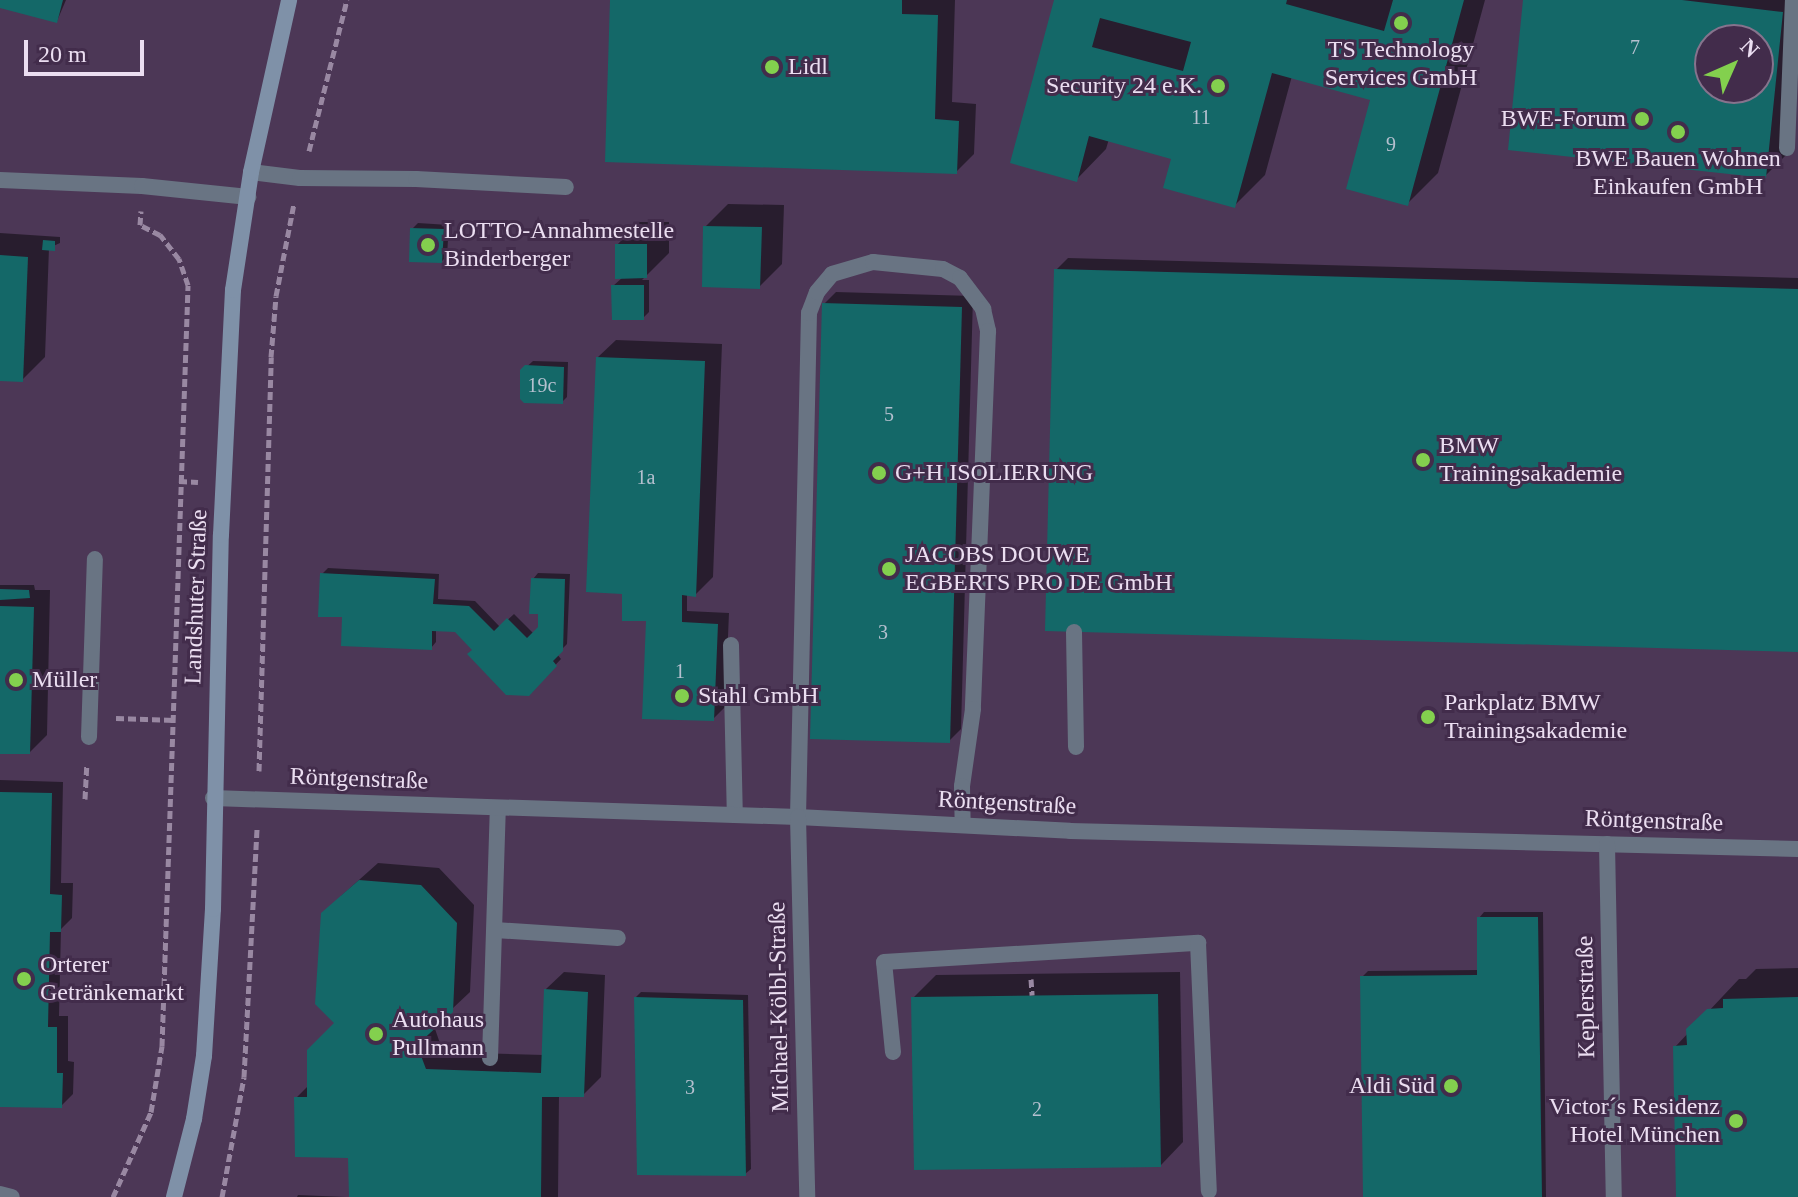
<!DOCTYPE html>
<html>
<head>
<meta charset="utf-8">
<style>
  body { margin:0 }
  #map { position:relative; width:1798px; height:1197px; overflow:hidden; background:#4c3756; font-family:"Times New Roman",serif }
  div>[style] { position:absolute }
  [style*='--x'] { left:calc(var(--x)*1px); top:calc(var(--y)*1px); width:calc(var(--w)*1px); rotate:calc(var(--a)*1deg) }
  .shadow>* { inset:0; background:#0007 }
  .building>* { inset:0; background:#146868 }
  .path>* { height:5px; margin-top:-2.5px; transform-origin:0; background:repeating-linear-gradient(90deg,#9988a2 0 8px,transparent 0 12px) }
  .lane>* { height:16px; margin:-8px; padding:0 8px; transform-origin:8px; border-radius:8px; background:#697483 }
  .street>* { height:16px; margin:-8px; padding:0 8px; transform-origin:8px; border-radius:8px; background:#697483 }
  .secondary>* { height:16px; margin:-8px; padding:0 8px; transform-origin:8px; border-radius:8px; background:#7f91a8 }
  .dots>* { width:22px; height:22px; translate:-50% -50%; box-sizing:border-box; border:4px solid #422c4b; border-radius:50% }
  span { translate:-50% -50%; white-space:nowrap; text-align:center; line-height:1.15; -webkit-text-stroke:6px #422c4b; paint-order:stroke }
  .number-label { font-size:20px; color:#b5c0cf }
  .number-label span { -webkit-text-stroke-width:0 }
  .poi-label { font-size:24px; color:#ebdef1 }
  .left { translate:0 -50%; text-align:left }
  .right { translate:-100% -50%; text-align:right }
  .street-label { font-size:24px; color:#ebdef1 }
  .north { position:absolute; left:1694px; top:24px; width:80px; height:80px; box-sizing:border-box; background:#422c4b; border:2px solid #86738d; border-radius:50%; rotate:45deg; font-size:22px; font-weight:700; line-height:32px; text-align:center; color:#ebdef1 }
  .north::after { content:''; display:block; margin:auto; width:28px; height:36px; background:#83d04e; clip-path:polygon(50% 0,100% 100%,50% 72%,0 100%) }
  .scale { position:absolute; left:24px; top:40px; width:120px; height:36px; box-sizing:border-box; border:4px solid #ebdef1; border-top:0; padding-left:10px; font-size:24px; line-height:28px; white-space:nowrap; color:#ebdef1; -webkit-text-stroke:6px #422c4b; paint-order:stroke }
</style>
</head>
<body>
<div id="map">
  <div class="shadow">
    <i style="clip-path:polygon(0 0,66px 0,57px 21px,0 6px)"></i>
    <i style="clip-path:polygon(612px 0,955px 0,952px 102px,976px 104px,974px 154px,956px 172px)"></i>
    <i style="clip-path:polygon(1056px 0,1485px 0,1438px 173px,1407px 204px,1372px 98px,1292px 76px,1265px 175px,1234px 206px,1174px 157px,1109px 139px,1106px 149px,1076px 180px)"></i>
    <i style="clip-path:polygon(evenodd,1525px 0,1798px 0,1788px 153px,1765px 176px,1525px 0,1710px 40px,1758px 40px,1758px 88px,1710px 88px,1710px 40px)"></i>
    <i style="clip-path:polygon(728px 204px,784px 205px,782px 264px,759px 287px,705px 227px)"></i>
    <i style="clip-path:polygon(639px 222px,669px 222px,669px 253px,642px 280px,649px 280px,649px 312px,643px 318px,613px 286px,623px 277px,617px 245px)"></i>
    <i style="clip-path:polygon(418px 223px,449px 225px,447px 256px,442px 261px,412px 229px)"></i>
    <i style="clip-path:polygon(0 233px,60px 237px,60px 243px,49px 248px,45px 357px,22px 380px,0 379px)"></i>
    <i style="clip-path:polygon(1068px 258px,1798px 278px,1798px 650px,1056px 270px)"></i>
    <i style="clip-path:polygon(836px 292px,973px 296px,961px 729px,949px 741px,824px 304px)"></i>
    <i style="clip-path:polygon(616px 340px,722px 344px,713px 577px,695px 595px,687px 594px,687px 611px,729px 613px,725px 707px,713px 719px,648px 620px,624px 595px,598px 357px)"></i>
    <i style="clip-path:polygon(533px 361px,568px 362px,567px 397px,562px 402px,522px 371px)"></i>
    <i style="clip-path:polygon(328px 568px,439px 574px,438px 599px,475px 601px,500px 627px,514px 614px,534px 634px,540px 627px,540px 613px,533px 579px,538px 573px,570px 574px,567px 644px,557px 654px,561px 659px,528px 694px,474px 650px,456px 630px,436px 629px,436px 642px,431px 648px,344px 615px,322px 574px)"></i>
    <i style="clip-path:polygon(0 585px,34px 585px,35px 590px,50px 590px,47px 735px,30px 752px,0 752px)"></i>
    <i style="clip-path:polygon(0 780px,63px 782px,61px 883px,73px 883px,72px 918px,61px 929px,59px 1016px,68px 1016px,68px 1061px,74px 1062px,73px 1094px,61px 1106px,0 1105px)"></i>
    <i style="clip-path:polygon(378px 863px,439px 868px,474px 905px,470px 992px,434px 1026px,443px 1052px,544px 1055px,546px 989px,564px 972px,605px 975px,601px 1077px,583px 1095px,559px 1095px,558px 1197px,351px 1197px,350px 1156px,296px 1098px,309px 1085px,337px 1022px,341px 896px)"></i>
    <i style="clip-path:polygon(1484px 912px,1543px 912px,1546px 1197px,1365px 1197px,1362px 977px,1368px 971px,1479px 970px,1479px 918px)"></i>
    <i style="clip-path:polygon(1798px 968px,1798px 1197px,1678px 1197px,1675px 1047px,1739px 979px,1746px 979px,1756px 969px)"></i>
    <i style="clip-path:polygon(1180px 972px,1183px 1142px,1161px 1165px,913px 998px,936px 975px)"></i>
    <i style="clip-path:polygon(641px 992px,748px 995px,751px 1169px,745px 1174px,636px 997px)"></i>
    <i style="clip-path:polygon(298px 1195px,346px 1197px,297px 1197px)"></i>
  </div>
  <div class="building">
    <i style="clip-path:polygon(0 0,63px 0,57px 23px,0 8px)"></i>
    <i style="clip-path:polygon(610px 0,902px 0,902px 14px,938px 15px,935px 119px,959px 121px,957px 174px,605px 162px)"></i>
    <i style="clip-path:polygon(evenodd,1054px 0,1287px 0,1286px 4px,1384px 31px,1393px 0,1464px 0,1408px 206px,1346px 189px,1370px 100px,1272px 73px,1235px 208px,1163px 188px,1171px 159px,1089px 136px,1077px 182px,1010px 163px,1054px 0,1100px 18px,1191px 42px,1183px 71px,1092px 47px,1100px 18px)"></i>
    <i style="clip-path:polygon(evenodd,1523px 0,1682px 0,1783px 12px,1766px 178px,1508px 150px,1523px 0,1710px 40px,1758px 40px,1758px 88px,1710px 88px,1710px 40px)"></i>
    <i style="clip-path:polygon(703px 226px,762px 227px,760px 289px,702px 287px)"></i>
    <i style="clip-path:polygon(410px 228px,444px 229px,442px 263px,409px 262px)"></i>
    <i style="clip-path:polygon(43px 240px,55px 241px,55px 251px,42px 250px)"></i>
    <i style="clip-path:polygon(615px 244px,647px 244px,647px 278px,615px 279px)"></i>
    <i style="clip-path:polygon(0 255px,28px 257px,23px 382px,0 381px)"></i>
    <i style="clip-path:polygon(1054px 269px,1798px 289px,1798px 652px,1045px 631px)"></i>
    <i style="clip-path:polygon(611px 285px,644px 285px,644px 320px,612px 320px)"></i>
    <i style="clip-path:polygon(822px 303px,962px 307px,950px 743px,810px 739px)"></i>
    <i style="clip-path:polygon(596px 357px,705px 361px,696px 597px,682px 595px,682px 622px,718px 624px,714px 721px,642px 719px,646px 621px,622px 621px,622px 594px,586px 592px)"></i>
    <i style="clip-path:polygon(525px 365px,564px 367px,563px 404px,524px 403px,520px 399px,520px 370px)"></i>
    <i style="clip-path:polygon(320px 573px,435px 579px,433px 604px,469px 606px,494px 631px,507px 618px,527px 638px,538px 627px,538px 614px,529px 614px,531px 578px,565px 579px,563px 651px,553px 661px,557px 666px,529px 696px,506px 695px,467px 654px,472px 650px,455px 632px,432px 631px,432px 650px,341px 646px,342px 617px,318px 617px)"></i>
    <i style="clip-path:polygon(0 589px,29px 590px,30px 598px,0 600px)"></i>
    <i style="clip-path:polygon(0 606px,34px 607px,30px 754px,0 754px)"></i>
    <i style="clip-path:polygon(0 792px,52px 793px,50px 894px,62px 895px,61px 932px,50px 932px,48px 1027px,57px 1027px,57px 1073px,63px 1073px,62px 1108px,0 1107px)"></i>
    <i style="clip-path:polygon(359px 880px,421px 885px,457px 923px,453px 1012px,417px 1045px,426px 1069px,541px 1073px,544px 989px,588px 992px,584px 1097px,542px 1097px,541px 1197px,349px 1197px,348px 1158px,295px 1157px,294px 1097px,307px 1097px,307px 1050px,334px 1023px,315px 1004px,321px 913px)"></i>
    <i style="clip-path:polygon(1477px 917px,1538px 917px,1542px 1197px,1363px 1197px,1360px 976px,1477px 975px)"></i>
    <i style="clip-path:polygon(1158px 994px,1161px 1167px,914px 1170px,911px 997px)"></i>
    <i style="clip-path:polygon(634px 997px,743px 1000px,746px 1176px,637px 1175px)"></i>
    <i style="clip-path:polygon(1798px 997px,1798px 1197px,1676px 1197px,1673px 1046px,1687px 1045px,1686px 1029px,1707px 1009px,1723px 1008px,1723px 999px)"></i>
  </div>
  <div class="path">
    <i style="--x:309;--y:151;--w:156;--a:-75.9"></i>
    <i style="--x:179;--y:481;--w:19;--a:3"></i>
    <i style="--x:116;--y:718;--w:59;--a:1.9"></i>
    <i style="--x:259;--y:771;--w:414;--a:-88.3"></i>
    <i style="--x:271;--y:357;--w:61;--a:-85.3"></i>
    <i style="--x:276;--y:296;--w:95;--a:-79"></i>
    <i style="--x:85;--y:799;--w:35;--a:-87"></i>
    <i style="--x:1031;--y:979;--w:16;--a:86"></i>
    <i style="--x:113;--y:1197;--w:93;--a:-65.9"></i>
    <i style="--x:151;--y:1112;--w:67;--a:-80.5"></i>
    <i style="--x:162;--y:1046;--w:761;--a:-88.04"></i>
    <i style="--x:188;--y:285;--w:28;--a:-109"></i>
    <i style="--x:179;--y:259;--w:31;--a:-128"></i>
    <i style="--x:160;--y:235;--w:22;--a:-153"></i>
    <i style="--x:140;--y:225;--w:14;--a:-86"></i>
    <i style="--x:222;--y:1197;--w:122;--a:-79.6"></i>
    <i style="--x:244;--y:1077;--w:249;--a:-87"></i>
  </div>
  <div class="lane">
    <i style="--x:1787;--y:148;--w:148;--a:-87.7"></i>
    <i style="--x:251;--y:172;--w:49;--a:7"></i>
    <i style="--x:300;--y:178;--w:116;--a:0.5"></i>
    <i style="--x:416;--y:179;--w:150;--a:3.1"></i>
    <i style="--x:1074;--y:632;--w:115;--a:89"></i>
    <i style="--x:731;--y:645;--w:170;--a:88.7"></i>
    <i style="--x:89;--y:737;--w:178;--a:-88.1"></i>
    <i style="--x:798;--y:817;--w:504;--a:-88.75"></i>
    <i style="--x:809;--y:313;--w:22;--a:-69"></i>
    <i style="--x:817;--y:292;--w:23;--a:-50"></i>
    <i style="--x:832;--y:274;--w:43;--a:-16.3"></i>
    <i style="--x:873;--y:262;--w:70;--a:5.7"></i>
    <i style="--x:943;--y:269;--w:19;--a:28"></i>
    <i style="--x:960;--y:278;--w:39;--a:53"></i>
    <i style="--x:983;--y:309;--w:23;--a:77"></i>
    <i style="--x:988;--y:331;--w:378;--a:92.3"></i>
    <i style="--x:973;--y:709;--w:78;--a:98.1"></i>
    <i style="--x:962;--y:786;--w:39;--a:89"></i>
    <i style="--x:495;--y:930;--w:123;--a:3.7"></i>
    <i style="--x:893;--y:1052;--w:90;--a:-95.7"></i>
    <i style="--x:884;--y:962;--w:315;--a:-3.5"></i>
    <i style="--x:1198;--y:943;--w:248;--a:87.5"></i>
    <i style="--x:490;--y:1058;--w:250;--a:-88.2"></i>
  </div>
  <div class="street">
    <i style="--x:0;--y:180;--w:142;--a:2.4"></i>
    <i style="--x:142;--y:186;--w:107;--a:5.9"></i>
    <i style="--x:213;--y:798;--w:585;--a:1.86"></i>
    <i style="--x:798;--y:817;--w:272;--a:2.9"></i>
    <i style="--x:1070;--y:831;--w:728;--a:1.42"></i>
    <i style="--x:798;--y:817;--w:380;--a:88.6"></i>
    <i style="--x:1607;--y:844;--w:353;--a:88.9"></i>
    <i style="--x:0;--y:1194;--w:12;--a:14"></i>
  </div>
  <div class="secondary">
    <i style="--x:174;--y:1197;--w:81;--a:-75.6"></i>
    <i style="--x:194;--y:1119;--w:64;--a:-81"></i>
    <i style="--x:204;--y:1056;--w:147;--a:-86.5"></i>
    <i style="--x:213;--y:909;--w:374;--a:-88.8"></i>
    <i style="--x:221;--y:535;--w:245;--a:-87.2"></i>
    <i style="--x:233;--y:290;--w:119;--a:-81.3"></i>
    <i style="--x:251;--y:172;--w:176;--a:-77.5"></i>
  </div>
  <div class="dots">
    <i style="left:1401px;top:23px;background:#83d04e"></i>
    <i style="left:772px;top:67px;background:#83d04e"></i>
    <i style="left:1218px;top:86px;background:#83d04e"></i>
    <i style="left:1642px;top:119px;background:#83d04e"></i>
    <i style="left:1678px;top:132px;background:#83d04e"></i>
    <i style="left:428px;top:245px;background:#83d04e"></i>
    <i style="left:1423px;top:460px;background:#83d04e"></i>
    <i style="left:879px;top:473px;background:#83d04e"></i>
    <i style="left:889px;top:569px;background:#83d04e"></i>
    <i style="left:16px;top:680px;background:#83d04e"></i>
    <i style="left:682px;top:696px;background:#83d04e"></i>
    <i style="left:1428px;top:717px;background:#83d04e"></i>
    <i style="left:24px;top:979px;background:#83d04e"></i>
    <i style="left:376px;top:1034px;background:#83d04e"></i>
    <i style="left:1451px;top:1086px;background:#83d04e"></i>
    <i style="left:1736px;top:1121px;background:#83d04e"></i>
  </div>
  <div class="number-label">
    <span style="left:1635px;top:47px">7</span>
    <span style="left:1201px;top:117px">11</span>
    <span style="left:1391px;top:144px">9</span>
    <span style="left:542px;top:385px">19c</span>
    <span style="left:889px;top:414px">5</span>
    <span style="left:646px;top:477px">1a</span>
    <span style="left:883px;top:632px">3</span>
    <span style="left:680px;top:671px">1</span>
    <span style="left:690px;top:1087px">3</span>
    <span style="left:1037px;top:1109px">2</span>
  </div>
  <div class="poi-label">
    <span style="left:1401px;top:64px">TS Technology<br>Services GmbH</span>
    <span class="left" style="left:788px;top:67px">Lidl</span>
    <span class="right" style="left:1202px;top:86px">Security 24 e.K.</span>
    <span class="right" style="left:1626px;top:119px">BWE-Forum</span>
    <span style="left:1678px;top:173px">BWE Bauen Wohnen<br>Einkaufen GmbH</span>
    <span class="left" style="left:444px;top:245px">LOTTO-Annahmestelle<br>Binderberger</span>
    <span class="left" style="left:1439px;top:460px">BMW<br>Trainingsakademie</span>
    <span class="left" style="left:895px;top:473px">G+H ISOLIERUNG</span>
    <span class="left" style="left:905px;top:569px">JACOBS DOUWE<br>EGBERTS PRO DE GmbH</span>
    <span class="left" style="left:32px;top:680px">Müller</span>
    <span class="left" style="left:698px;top:696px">Stahl GmbH</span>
    <span class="left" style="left:1444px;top:717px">Parkplatz BMW<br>Trainingsakademie</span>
    <span class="left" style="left:40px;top:979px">Orterer<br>Getränkemarkt</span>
    <span class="left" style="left:392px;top:1034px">Autohaus<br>Pullmann</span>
    <span class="right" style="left:1435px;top:1086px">Aldi Süd</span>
    <span class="right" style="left:1720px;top:1121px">Victor´s Residenz<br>Hotel München</span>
  </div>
  <div class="street-label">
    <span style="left:196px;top:597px;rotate:-88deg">Landshuter Straße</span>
    <span style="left:359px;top:779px;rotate:2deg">Röntgenstraße</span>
    <span style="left:1007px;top:803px;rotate:3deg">Röntgenstraße</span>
    <span style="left:1654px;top:821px;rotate:2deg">Röntgenstraße</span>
    <span style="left:1586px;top:997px;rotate:-91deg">Keplerstraße</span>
    <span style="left:779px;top:1007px;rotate:-91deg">Michael-Kölbl-Straße</span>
  </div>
  <div class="north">N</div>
  <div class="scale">20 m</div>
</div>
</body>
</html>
